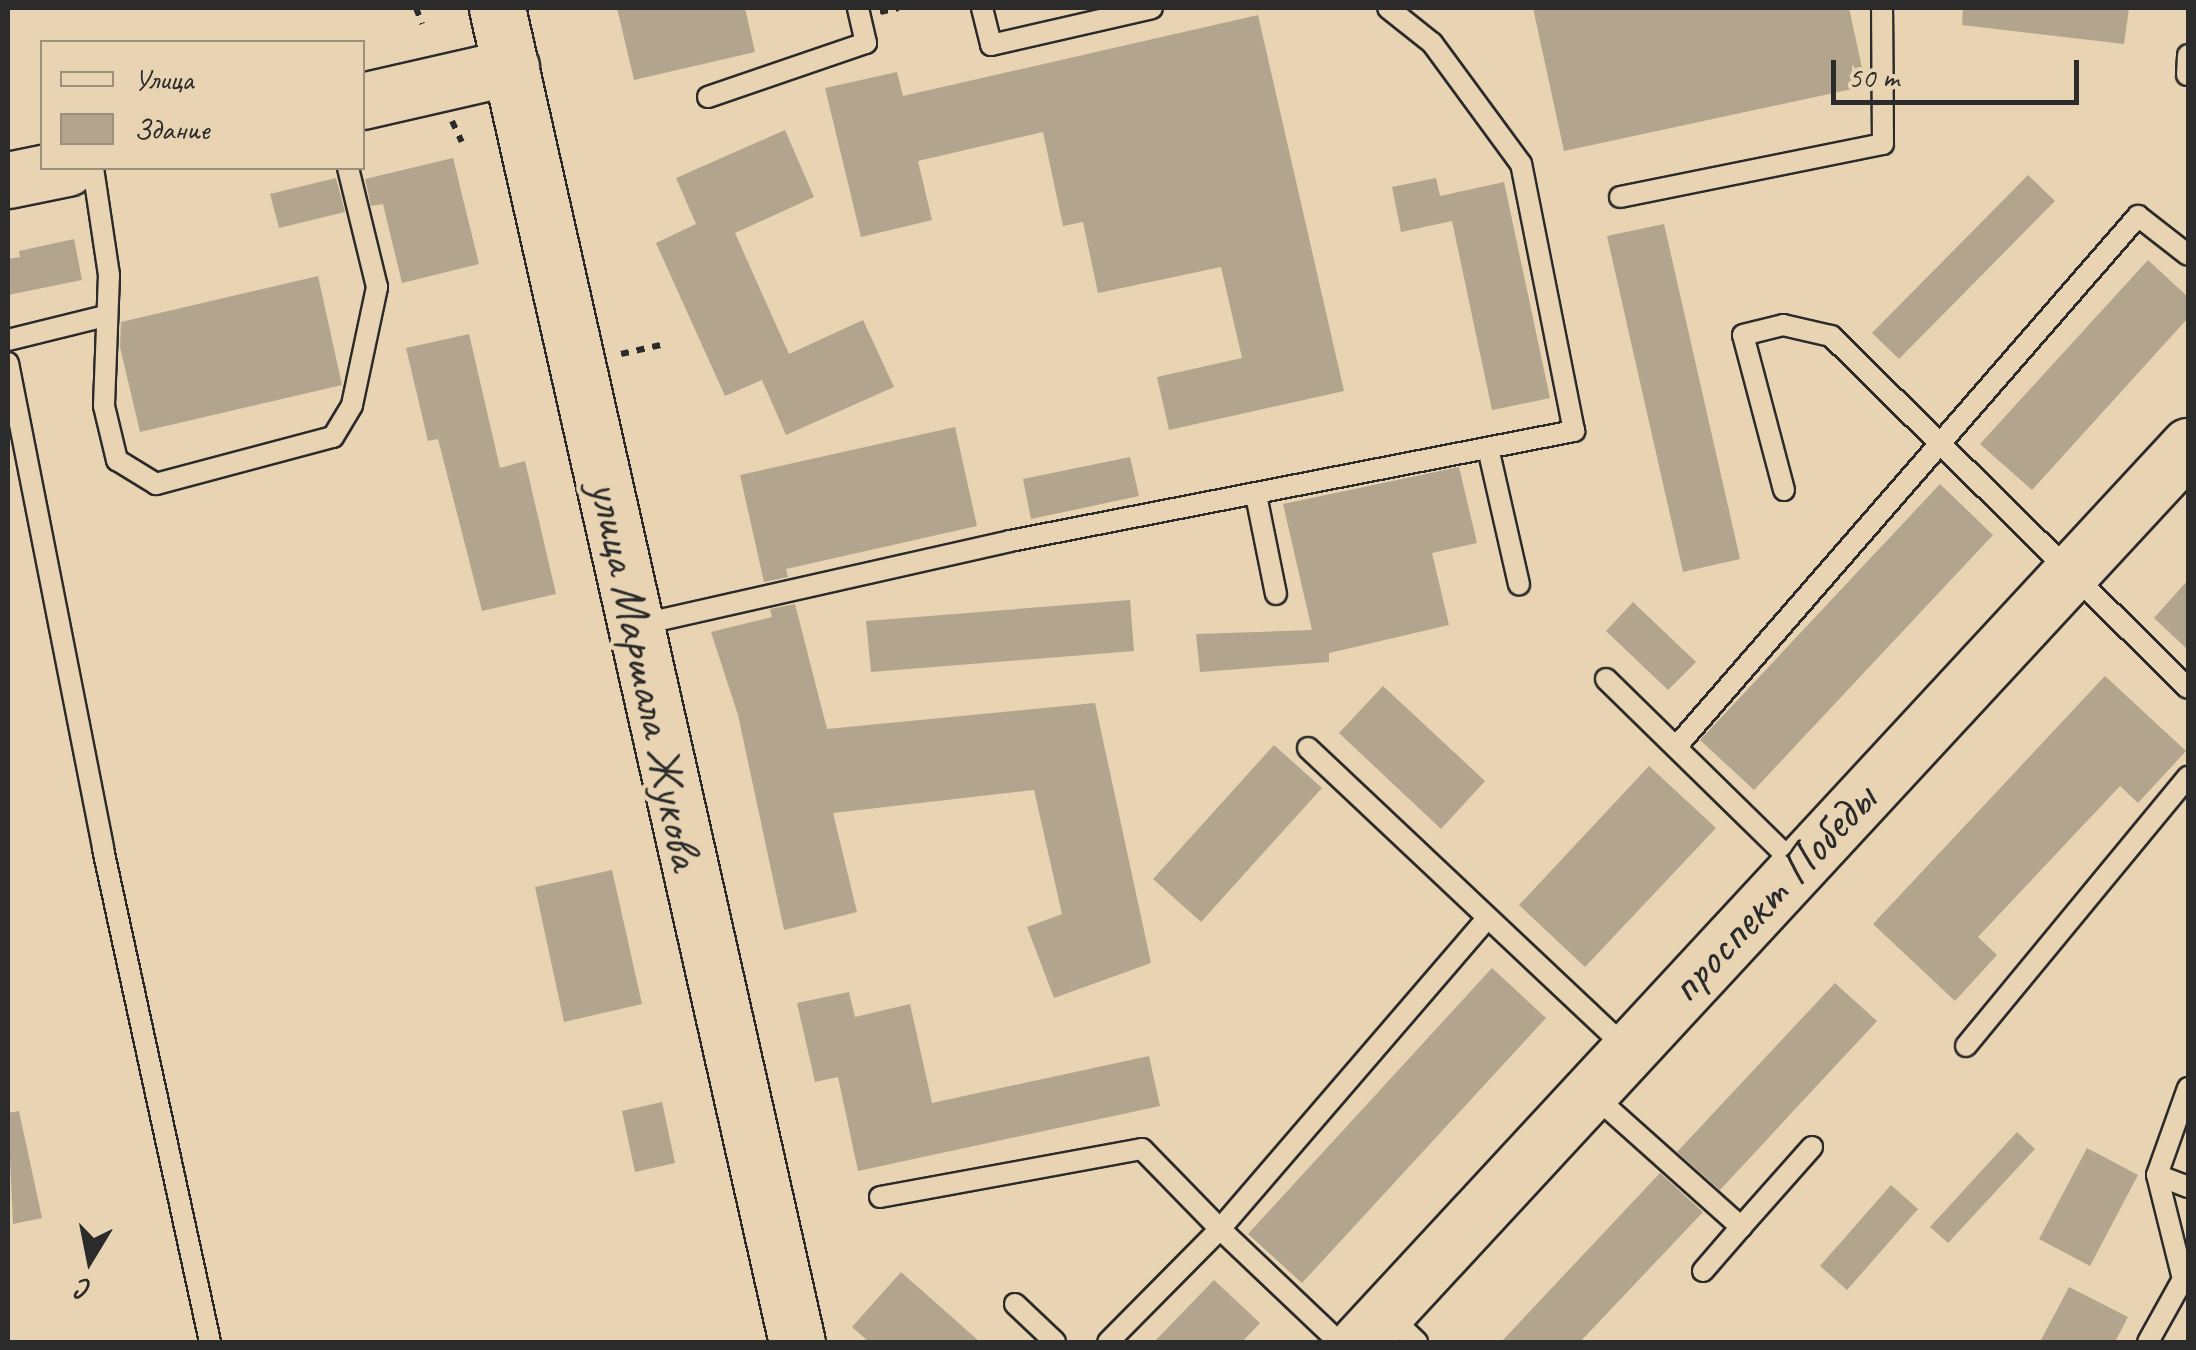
<!DOCTYPE html>
<html>
<head>
<meta charset="utf-8">
<style>
  body { margin:0 }
  #map { position:relative; width:2196px; height:1350px; overflow:hidden; background:#e8d4b2; font-family:Caveat,sans-serif }
  div>[style] { position:absolute }
  [style*='--x'] { left:calc(var(--x)*1px); top:calc(var(--y)*1px); width:calc(var(--w)*1px); rotate:calc(var(--a)*1deg) }
  .building>* { inset:0; background:#b3a48d }
  .path>* { height:6px; margin-top:-3px; transform-origin:0; background:repeating-linear-gradient(90deg,#2b2b2b 0 8px,transparent 0 16px) }
  .roads { filter:drop-shadow(2px 0 #2b2b2b) drop-shadow(-2px 0 #2b2b2b) drop-shadow(0 2px #2b2b2b) drop-shadow(0 -2px #2b2b2b) }
  .lane>* { height:20px; margin:-10px; padding:0 10px; transform-origin:10px; border-radius:10px; background:#e8d4b2 }
  .secondary>* { height:55px; margin:-27.5px; padding:0 27.5px; transform-origin:27.5px; border-radius:27.5px; background:#e8d4b2 }
  .primary>* { height:55px; margin:-27.5px; padding:0 27.5px; transform-origin:27.5px; border-radius:27.5px; background:#e8d4b2 }
  span { translate:-50% -50%; white-space:nowrap; text-align:center; line-height:1.15; -webkit-text-stroke:9px #e8d4b2; paint-order:stroke }
  .street-label { font-size:48px; color:#2b2b2b }
  .frame { position:absolute; inset:0; border:10px solid #2b2b2b; pointer-events:none }
  .legend { position:absolute; left:40px; top:40px; width:325px; height:130px; box-sizing:border-box; background:#e8d4b2; border:2px solid #9c907c; margin:0; padding:12px 18px; list-style:none; font-size:30px; color:#2b2b2b }
  .legend li { display:flex; align-items:center; gap:20px; height:50px }
  .legend b { width:50px; border:2px solid #9c907c }
  .north { position:absolute; left:40px; top:1210px; width:100px; height:100px; -webkit-text-stroke:8px #e8d4b2; paint-order:stroke; rotate:190deg; font-size:28px; font-weight:700; line-height:40px; text-align:center; color:#2b2b2b }
  .north::after { content:''; display:block; margin:auto; width:35px; height:45px; background:#2b2b2b; clip-path:polygon(50% 0,100% 100%,50% 72%,0 100%) }
  .scale { position:absolute; left:1831px; top:60px; width:248px; height:45px; box-sizing:border-box; border:5px solid #2b2b2b; border-top:0; padding-left:12px; font-size:30px; line-height:35px; white-space:nowrap; color:#2b2b2b; -webkit-text-stroke:8px #e8d4b2; paint-order:stroke }
</style>
</head>
<body>
<div id="map">
  <div class="building">
    <i style="clip-path:polygon(617px 8px,745px 8px,755px 52px,634px 80px)"></i>
    <i style="clip-path:polygon(1533px 8px,1849px 8px,1866px 86px,1564px 151px)"></i>
    <i style="clip-path:polygon(1963px 8px,2129px 8px,2124px 44px,1962px 25px)"></i>
    <i style="clip-path:polygon(1258px 15px,1344px 391px,1169px 430px,1157px 377px,1242px 358px,1221px 267px,1098px 293px,1083px 222px,1063px 226px,1043px 132px,918px 161px,932px 220px,861px 237px,825px 88px,897px 72px,903px 96px)"></i>
    <i style="clip-path:polygon(785px 130px,814px 197px,735px 233px,789px 354px,863px 320px,894px 387px,786px 435px,762px 380px,725px 396px,656px 243px,696px 224px,676px 178px)"></i>
    <i style="clip-path:polygon(453px 158px,479px 264px,402px 283px,383px 204px,371px 206px,365px 179px)"></i>
    <i style="clip-path:polygon(2028px 175px,2055px 201px,1899px 359px,1872px 333px)"></i>
    <i style="clip-path:polygon(336px 178px,345px 212px,279px 228px,270px 194px)"></i>
    <i style="clip-path:polygon(1436px 178px,1440px 196px,1504px 182px,1550px 398px,1492px 410px,1452px 221px,1401px 232px,1392px 187px)"></i>
    <i style="clip-path:polygon(1664px 224px,1740px 559px,1683px 572px,1607px 236px)"></i>
    <i style="clip-path:polygon(74px 239px,82px 280px,8px 295px,8px 259px,20px 257px,19px 251px)"></i>
    <i style="clip-path:polygon(2148px 260px,2188px 297px,2188px 318px,2032px 490px,1980px 444px)"></i>
    <i style="clip-path:polygon(318px 276px,342px 385px,140px 432px,120px 347px,121px 322px)"></i>
    <i style="clip-path:polygon(469px 334px,500px 468px,525px 461px,556px 594px,482px 611px,438px 439px,428px 441px,406px 348px)"></i>
    <i style="clip-path:polygon(955px 427px,977px 526px,786px 569px,788px 577px,764px 582px,740px 475px)"></i>
    <i style="clip-path:polygon(1130px 457px,1139px 496px,1031px 519px,1023px 479px)"></i>
    <i style="clip-path:polygon(1459px 467px,1477px 543px,1432px 553px,1449px 625px,1329px 653px,1329px 662px,1200px 672px,1196px 634px,1312px 630px,1283px 504px)"></i>
    <i style="clip-path:polygon(1940px 484px,1993px 535px,1754px 790px,1700px 740px)"></i>
    <i style="clip-path:polygon(2188px 580px,2188px 650px,2154px 618px)"></i>
    <i style="clip-path:polygon(1130px 600px,1134px 651px,871px 672px,866px 621px)"></i>
    <i style="clip-path:polygon(1633px 602px,1696px 662px,1668px 690px,1606px 631px)"></i>
    <i style="clip-path:polygon(795px 604px,827px 729px,1095px 703px,1151px 963px,1054px 998px,1027px 927px,1062px 914px,1034px 790px,833px 813px,857px 912px,784px 930px,738px 715px,711px 632px,772px 617px,770px 609px)"></i>
    <i style="clip-path:polygon(2105px 676px,2186px 751px,2138px 803px,2120px 786px,1978px 937px,1997px 955px,1955px 1001px,1873px 924px)"></i>
    <i style="clip-path:polygon(1383px 686px,1485px 781px,1441px 829px,1339px 733px)"></i>
    <i style="clip-path:polygon(1274px 745px,1322px 788px,1201px 922px,1153px 879px)"></i>
    <i style="clip-path:polygon(1649px 766px,1716px 828px,1585px 967px,1519px 905px)"></i>
    <i style="clip-path:polygon(612px 870px,642px 1004px,564px 1022px,535px 887px)"></i>
    <i style="clip-path:polygon(1492px 968px,1546px 1018px,1302px 1283px,1248px 1234px)"></i>
    <i style="clip-path:polygon(1835px 983px,1877px 1021px,1720px 1190px,1677px 1152px)"></i>
    <i style="clip-path:polygon(849px 992px,855px 1017px,910px 1004px,932px 1103px,1149px 1056px,1160px 1106px,858px 1171px,838px 1077px,815px 1082px,797px 1003px)"></i>
    <i style="clip-path:polygon(662px 1102px,675px 1163px,635px 1172px,622px 1111px)"></i>
    <i style="clip-path:polygon(19px 1111px,42px 1218px,13px 1224px,8px 1113px)"></i>
    <i style="clip-path:polygon(2017px 1132px,2035px 1149px,1948px 1243px,1930px 1227px)"></i>
    <i style="clip-path:polygon(2087px 1148px,2138px 1175px,2090px 1266px,2039px 1239px)"></i>
    <i style="clip-path:polygon(1660px 1173px,1703px 1212px,1580px 1342px,1501px 1342px)"></i>
    <i style="clip-path:polygon(1891px 1185px,1918px 1209px,1847px 1290px,1820px 1266px)"></i>
    <i style="clip-path:polygon(901px 1272px,980px 1342px,869px 1342px,852px 1327px)"></i>
    <i style="clip-path:polygon(1214px 1280px,1260px 1323px,1242px 1342px,1154px 1342px)"></i>
    <i style="clip-path:polygon(2069px 1287px,2128px 1317px,2115px 1342px,2040px 1342px)"></i>
  </div>
  <div class="path">
    <i style="--x:416;--y:8;--w:17;--a:69"></i>
    <i style="--x:880;--y:12;--w:19;--a:-12"></i>
    <i style="--x:452;--y:121;--w:23;--a:65"></i>
    <i style="--x:621;--y:354;--w:45;--a:-12.8"></i>
  </div>
  <div class="roads">
    <div class="lane">
      <i style="--x:982;--y:8;--w:38;--a:76"></i>
      <i style="--x:991;--y:45;--w:165;--a:-12.9"></i>
      <i style="--x:2187;--y:75;--w:20;--a:-87"></i>
      <i style="--x:708;--y:97;--w:167;--a:-18.9"></i>
      <i style="--x:866;--y:43;--w:36;--a:-103"></i>
      <i style="--x:93;--y:168;--w:108;--a:81.5"></i>
      <i style="--x:109;--y:275;--w:131;--a:92.2"></i>
      <i style="--x:104;--y:406;--w:56;--a:76.5"></i>
      <i style="--x:117;--y:460;--w:46;--a:31.6"></i>
      <i style="--x:156;--y:484;--w:183;--a:-14.9"></i>
      <i style="--x:333;--y:437;--w:37;--a:-59"></i>
      <i style="--x:352;--y:405;--w:121;--a:-78"></i>
      <i style="--x:377;--y:287;--w:122;--a:-103.7"></i>
      <i style="--x:1620;--y:197;--w:268;--a:-11.4"></i>
      <i style="--x:1883;--y:144;--w:136;--a:-90.4"></i>
      <i style="--x:8;--y:340;--w:100;--a:-13.9"></i>
      <i style="--x:8;--y:363;--w:495;--a:78.9"></i>
      <i style="--x:103;--y:849;--w:504;--a:77.75"></i>
      <i style="--x:1488;--y:448;--w:140;--a:77.2"></i>
      <i style="--x:1784;--y:490;--w:160;--a:-104.8"></i>
      <i style="--x:1743;--y:335;--w:41;--a:-14"></i>
      <i style="--x:1783;--y:325;--w:49;--a:12.9"></i>
      <i style="--x:1831;--y:336;--w:501;--a:44.6"></i>
      <i style="--x:1256;--y:495;--w:101;--a:78.6"></i>
      <i style="--x:638;--y:625;--w:381;--a:-12.7"></i>
      <i style="--x:1010;--y:541;--w:575;--a:-11.04"></i>
      <i style="--x:1574;--y:431;--w:272;--a:-101.2"></i>
      <i style="--x:1521;--y:164;--w:150;--a:-126.3"></i>
      <i style="--x:1432;--y:43;--w:56;--a:-141.5"></i>
      <i style="--x:1606;--y:679;--w:266;--a:44.4"></i>
      <i style="--x:1676;--y:747;--w:704;--a:-48.97"></i>
      <i style="--x:2138;--y:216;--w:63;--a:38"></i>
      <i style="--x:1308;--y:748;--w:437;--a:43.3"></i>
      <i style="--x:1966;--y:1046;--w:349;--a:-50.5"></i>
      <i style="--x:2188;--y:1088;--w:92;--a:109.6"></i>
      <i style="--x:2157;--y:1175;--w:33;--a:21"></i>
      <i style="--x:1590;--y:1092;--w:203;--a:41.8"></i>
      <i style="--x:1741;--y:1227;--w:107;--a:-48.4"></i>
      <i style="--x:880;--y:1197;--w:266;--a:-10.4"></i>
      <i style="--x:1142;--y:1149;--w:112;--a:45.7"></i>
      <i style="--x:1220;--y:1229;--w:159;--a:134.7"></i>
      <i style="--x:1703;--y:1271;--w:58;--a:-49.2"></i>
      <i style="--x:1015;--y:1304;--w:55;--a:43.5"></i>
      <i style="--x:1387;--y:1313;--w:42;--a:44"></i>
      <i style="--x:1339;--y:1342;--w:164;--a:-136.5"></i>
      <i style="--x:1220;--y:1229;--w:409;--a:-49.3"></i>
      <i style="--x:2148;--y:1342;--w:72;--a:-60.9"></i>
      <i style="--x:2183;--y:1279;--w:107;--a:-104"></i>
    </div>
    <div class="secondary">
      <i style="--x:497;--y:8;--w:1367;--a:77.33"></i>
      <i style="--x:362;--y:101;--w:153;--a:-12.9"></i>
      <i style="--x:8;--y:180;--w:60;--a:-11.5"></i>
    </div>
    <div class="primary">
      <i style="--x:1359;--y:1342;--w:1221;--a:-47.22"></i>
    </div>
  </div>
  <div class="street-label">
    <span style="left:646px;top:675px;rotate:78deg">улица Маршала Жукова</span>
    <span style="left:1772px;top:893px;rotate:-47deg">проспект Победы</span>
  </div>
  <div class="frame"></div>
  <ul class="legend">
  <li><b style="height:12px;background:#e8d4b2"></b>Улица</li>
  <li><b style="height:28px;background:#b3a48d"></b>Здание</li>
  </ul>
  <div class="north">С</div>
  <div class="scale">50 m</div>
</div>
</body>
</html>
